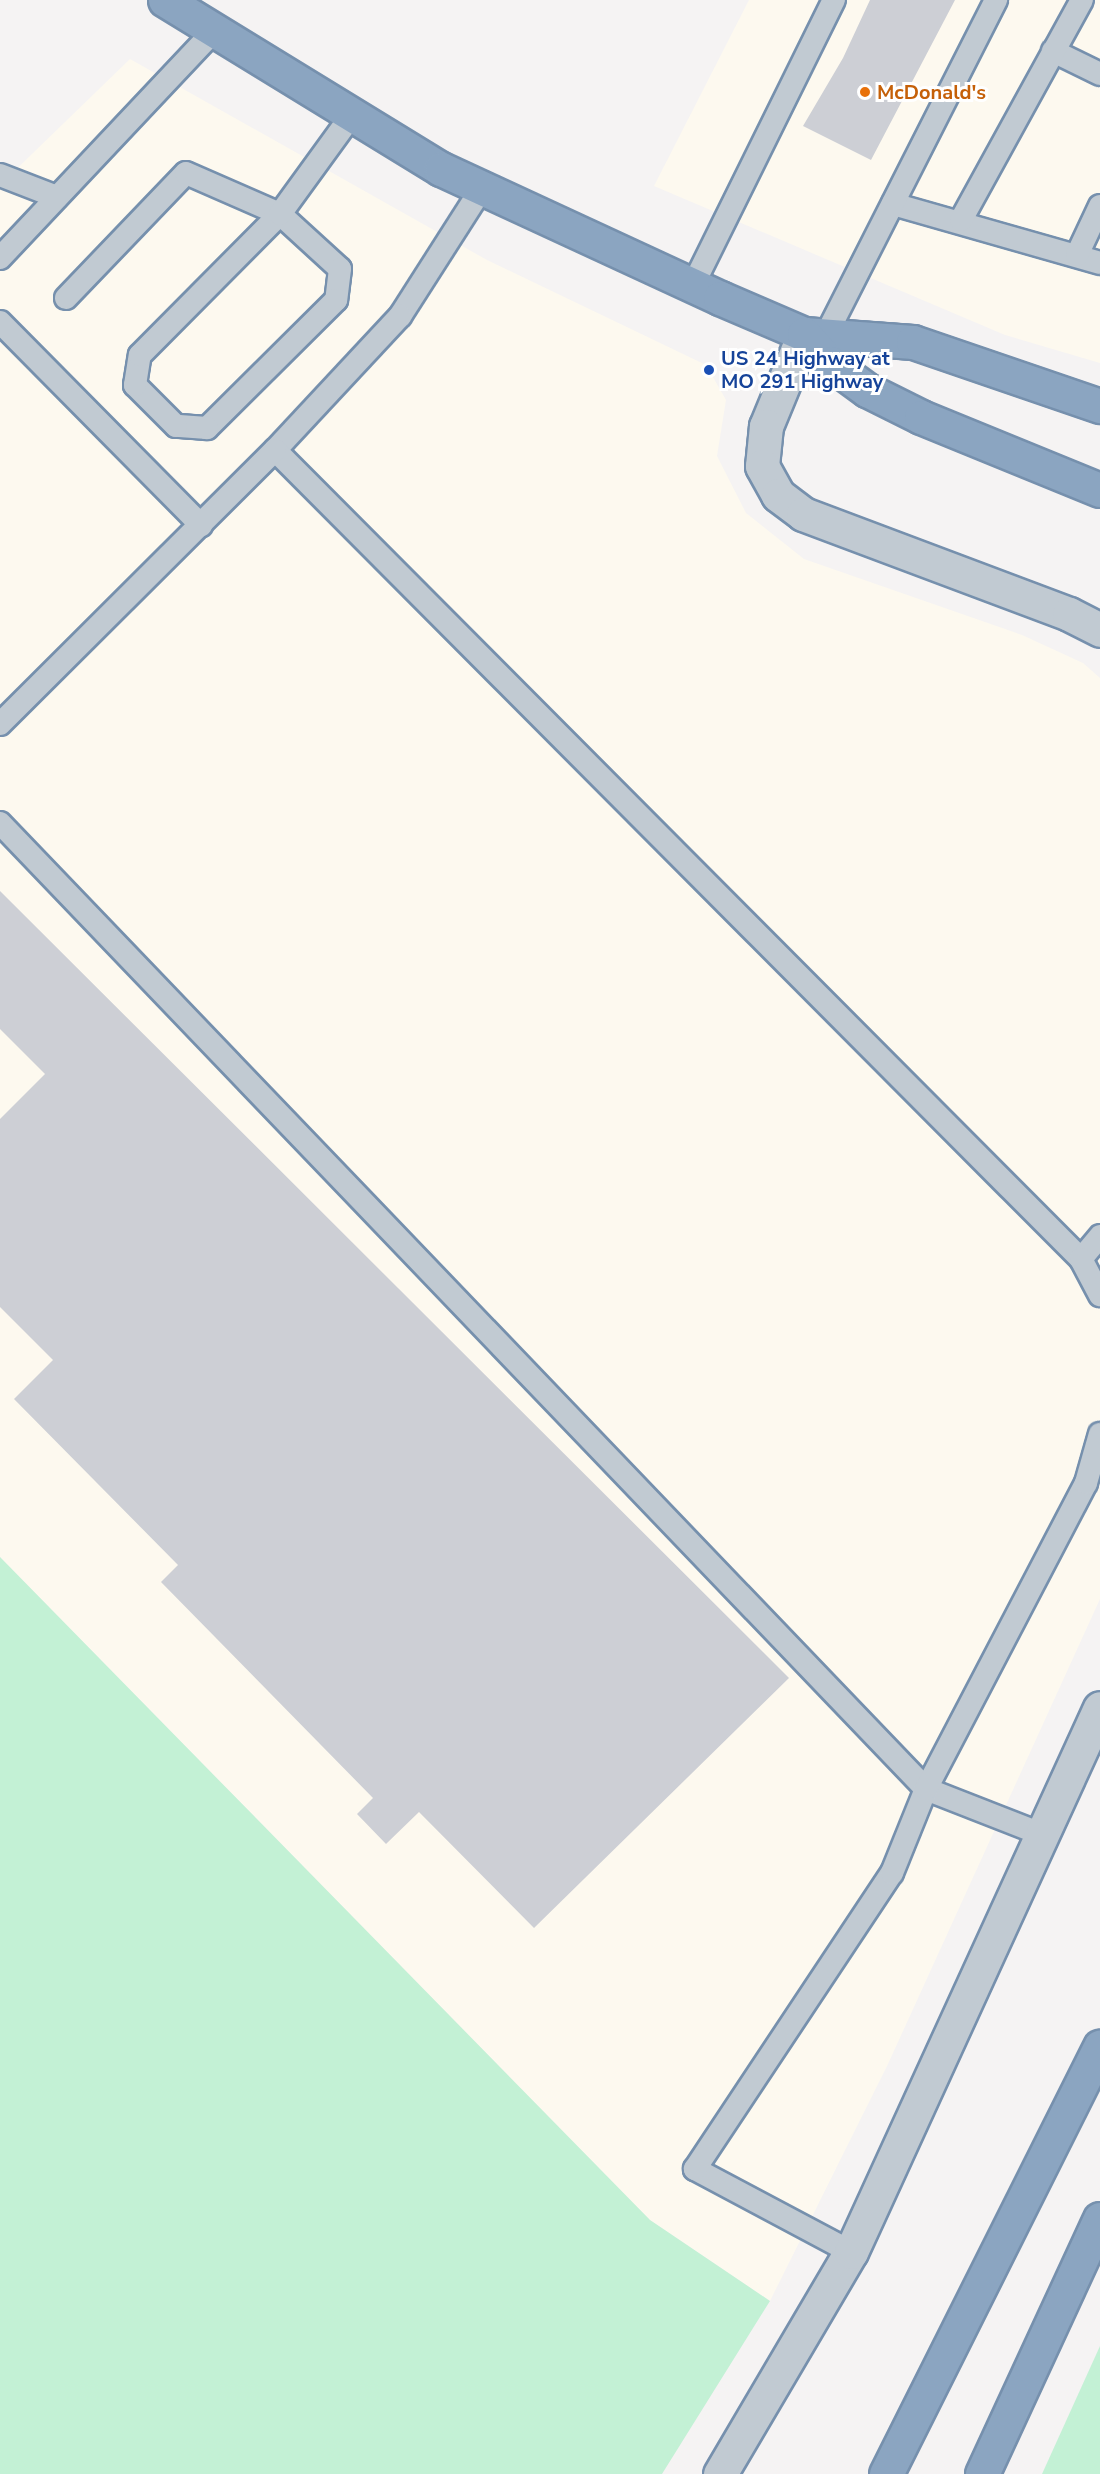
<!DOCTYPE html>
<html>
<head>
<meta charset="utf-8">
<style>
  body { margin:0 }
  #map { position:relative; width:1100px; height:2474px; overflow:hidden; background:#f5f3f3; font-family:"Nunito Sans",sans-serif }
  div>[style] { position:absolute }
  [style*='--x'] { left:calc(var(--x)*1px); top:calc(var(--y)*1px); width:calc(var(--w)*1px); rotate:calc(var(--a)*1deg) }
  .commercial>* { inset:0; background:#fdf9ef }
  .green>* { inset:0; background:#c3f1d5 }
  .building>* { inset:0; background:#cdcfd5 }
  .roads { filter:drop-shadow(2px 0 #7690ad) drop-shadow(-2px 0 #7690ad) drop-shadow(0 2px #7690ad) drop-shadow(0 -2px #7690ad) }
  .lane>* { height:22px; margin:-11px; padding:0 11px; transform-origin:11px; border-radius:11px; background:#c1cad2 }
  .street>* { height:33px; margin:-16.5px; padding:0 16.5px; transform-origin:16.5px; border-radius:16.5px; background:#c1cad2 }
  .highway>* { height:33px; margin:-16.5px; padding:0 16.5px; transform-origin:16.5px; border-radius:16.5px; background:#8ba5c1 }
  .dots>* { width:16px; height:16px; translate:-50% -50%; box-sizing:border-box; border:3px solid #fff; border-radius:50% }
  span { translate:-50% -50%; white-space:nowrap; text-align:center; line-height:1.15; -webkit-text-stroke:6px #fff; paint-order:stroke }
  .food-label { font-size:20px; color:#c56008; font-weight:700 }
  .left { translate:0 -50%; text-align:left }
  .transit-label { font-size:20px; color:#164399; font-weight:700 }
</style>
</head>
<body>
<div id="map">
  <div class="commercial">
    <i style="clip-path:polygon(749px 0,1100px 0,1100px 363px,1005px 335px,654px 186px)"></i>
    <i style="clip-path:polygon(130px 59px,487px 260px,706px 365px,726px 400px,717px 456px,746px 513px,804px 559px,1022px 635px,1083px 663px,1100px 678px,1100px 1599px,888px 2064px,770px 2301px,650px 2220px,0 1557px,0 185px)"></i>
  </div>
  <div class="green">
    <i style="clip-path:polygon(0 1557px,650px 2220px,770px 2301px,662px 2474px,0 2474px)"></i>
    <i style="clip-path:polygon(1100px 2346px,1100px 2474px,1042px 2474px)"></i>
  </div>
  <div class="building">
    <i style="clip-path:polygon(870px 0,955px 0,871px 160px,803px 126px,843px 58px)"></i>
    <i style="clip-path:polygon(0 891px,789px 1678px,534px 1928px,419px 1812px,386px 1844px,357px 1814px,373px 1798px,161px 1582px,178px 1565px,14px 1399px,53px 1360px,0 1307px,0 1119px,45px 1074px,0 1029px)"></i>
  </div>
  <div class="roads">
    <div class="lane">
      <i style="--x:1053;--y:51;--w:52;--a:26.1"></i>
      <i style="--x:0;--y:175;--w:61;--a:21.1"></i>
      <i style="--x:482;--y:188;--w:152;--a:122.6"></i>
      <i style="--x:400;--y:316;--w:183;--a:133"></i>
      <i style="--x:275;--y:450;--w:1142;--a:45.11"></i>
      <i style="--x:1081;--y:1259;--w:30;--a:-50"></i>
      <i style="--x:893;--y:204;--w:215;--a:15.9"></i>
      <i style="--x:961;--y:220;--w:251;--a:-61.2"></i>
      <i style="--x:1077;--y:255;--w:54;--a:-64.9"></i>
      <i style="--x:0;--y:258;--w:312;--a:-46.7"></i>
      <i style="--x:693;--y:285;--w:318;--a:-63.7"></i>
      <i style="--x:66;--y:298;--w:173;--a:-46.2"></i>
      <i style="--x:186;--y:173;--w:103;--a:23.6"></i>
      <i style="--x:280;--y:214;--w:81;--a:42.5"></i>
      <i style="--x:340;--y:269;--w:31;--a:97"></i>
      <i style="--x:336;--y:300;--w:182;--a:135.2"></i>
      <i style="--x:207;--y:428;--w:31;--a:-176"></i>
      <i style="--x:176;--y:426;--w:58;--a:-135"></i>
      <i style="--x:135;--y:385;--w:30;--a:-81"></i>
      <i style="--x:140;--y:355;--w:199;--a:-45.2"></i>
      <i style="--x:280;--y:214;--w:122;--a:-54"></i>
      <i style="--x:0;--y:322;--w:286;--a:45.3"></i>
      <i style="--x:826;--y:335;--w:376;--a:-63.1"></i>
      <i style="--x:0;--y:724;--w:388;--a:-44.9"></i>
      <i style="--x:0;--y:823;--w:1338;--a:46.21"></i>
      <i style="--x:926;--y:1789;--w:127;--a:21.3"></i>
      <i style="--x:1081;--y:1259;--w:41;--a:62.2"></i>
      <i style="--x:851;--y:2252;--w:177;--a:-152"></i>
      <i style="--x:695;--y:2169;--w:356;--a:-56.4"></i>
      <i style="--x:892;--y:1873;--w:91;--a:-68"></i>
      <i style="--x:926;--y:1789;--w:345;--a:-62.4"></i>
      <i style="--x:1086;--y:1483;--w:51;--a:-74.1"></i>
    </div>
    <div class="street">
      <i style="--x:804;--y:334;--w:100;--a:112.4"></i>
      <i style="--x:766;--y:426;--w:40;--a:95.7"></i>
      <i style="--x:762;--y:466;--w:33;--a:61"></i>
      <i style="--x:778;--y:495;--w:31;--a:37"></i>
      <i style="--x:803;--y:514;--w:284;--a:20.6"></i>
      <i style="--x:1069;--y:614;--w:35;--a:27"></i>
      <i style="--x:720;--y:2474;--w:258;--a:-59.5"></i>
      <i style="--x:851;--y:2252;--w:598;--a:-65.41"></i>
    </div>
    <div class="highway">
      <i style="--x:165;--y:0;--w:324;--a:31.5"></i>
      <i style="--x:441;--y:169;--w:307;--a:24.8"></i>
      <i style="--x:720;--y:298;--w:91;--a:23.2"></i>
      <i style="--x:804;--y:334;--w:109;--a:4.2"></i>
      <i style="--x:913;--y:342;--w:198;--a:18.9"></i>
      <i style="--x:804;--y:334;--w:39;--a:48"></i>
      <i style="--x:830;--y:363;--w:46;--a:36.1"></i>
      <i style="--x:867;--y:390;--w:60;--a:26.6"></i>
      <i style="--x:921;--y:417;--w:193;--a:22.2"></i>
      <i style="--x:886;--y:2474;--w:478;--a:-63.4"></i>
      <i style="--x:982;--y:2474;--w:281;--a:-65.2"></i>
    </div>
  </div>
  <div class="dots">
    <i style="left:865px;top:92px;background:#e8710a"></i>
    <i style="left:709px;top:370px;background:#1a4fb4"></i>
  </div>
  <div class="food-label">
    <span class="left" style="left:877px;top:92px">McDonald's</span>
  </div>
  <div class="transit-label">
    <span class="left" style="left:721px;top:370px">US 24 Highway at<br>MO 291 Highway</span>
  </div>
</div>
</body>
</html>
